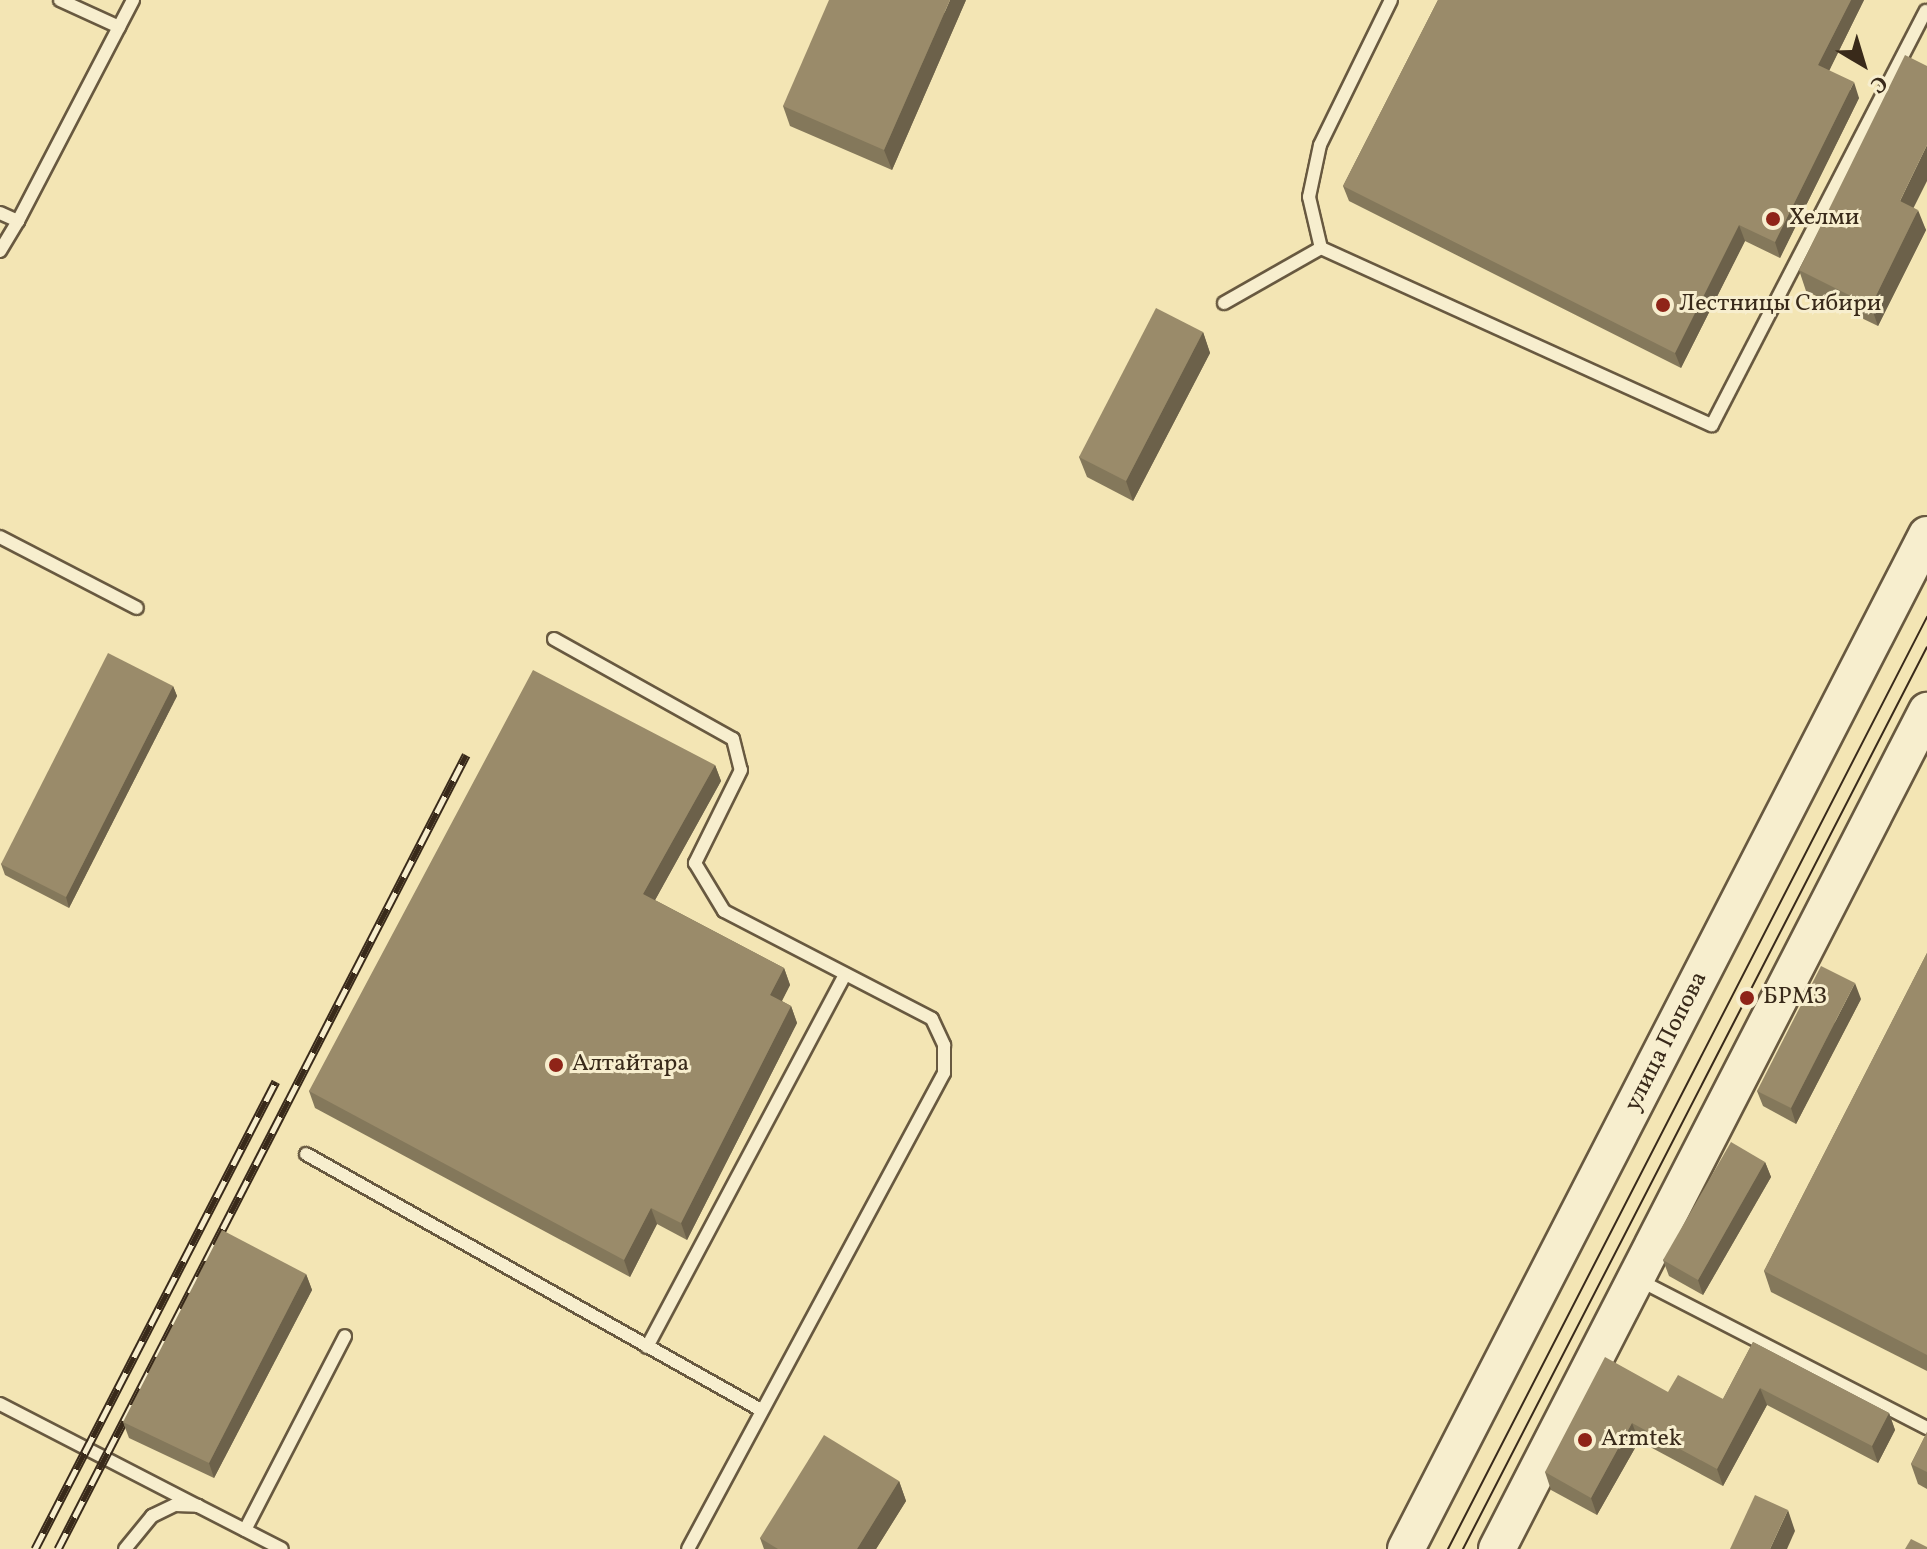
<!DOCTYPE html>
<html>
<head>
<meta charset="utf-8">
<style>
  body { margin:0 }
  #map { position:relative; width:1927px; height:1549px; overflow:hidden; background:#f3e5b4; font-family:Vollkorn,serif }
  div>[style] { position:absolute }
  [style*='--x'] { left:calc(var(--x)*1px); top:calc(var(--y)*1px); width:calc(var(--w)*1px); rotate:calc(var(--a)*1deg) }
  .roads { filter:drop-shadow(2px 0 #685940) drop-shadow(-2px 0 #685940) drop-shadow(0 2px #685940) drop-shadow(0 -2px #685940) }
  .lane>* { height:12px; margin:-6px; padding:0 6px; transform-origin:6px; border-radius:6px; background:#f7eece }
  .secondary>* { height:36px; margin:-18px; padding:0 18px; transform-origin:18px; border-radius:18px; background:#f7eece }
  .tram>* { height:2px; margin:-1px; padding:0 1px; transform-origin:1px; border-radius:1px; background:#392a1a }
  .rail>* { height:9px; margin-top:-4.5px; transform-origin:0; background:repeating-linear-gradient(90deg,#f7eece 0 18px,#392a1a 0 36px); box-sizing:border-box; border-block:2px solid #392a1a }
  .wall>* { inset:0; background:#84785b }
  .shaded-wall>* { inset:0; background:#6c614a }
  .building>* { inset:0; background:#9a8b6a }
  .dots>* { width:22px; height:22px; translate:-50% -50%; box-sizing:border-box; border:4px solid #f7eece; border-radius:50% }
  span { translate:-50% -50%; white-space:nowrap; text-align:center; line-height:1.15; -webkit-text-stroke:6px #f7eece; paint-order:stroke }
  .poi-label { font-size:24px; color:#392a1a }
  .left { translate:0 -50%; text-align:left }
  .street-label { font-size:24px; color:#392a1a }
  .north { position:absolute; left:1823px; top:24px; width:80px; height:80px; -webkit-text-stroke:6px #f7eece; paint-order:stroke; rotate:142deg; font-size:22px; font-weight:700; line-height:32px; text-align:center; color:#392a1a }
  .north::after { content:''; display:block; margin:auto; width:28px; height:36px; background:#392a1a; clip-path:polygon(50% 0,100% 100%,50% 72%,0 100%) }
</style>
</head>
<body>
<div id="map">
  <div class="roads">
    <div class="lane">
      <i style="--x:60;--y:0;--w:65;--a:24.6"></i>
      <i style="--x:1391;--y:0;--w:161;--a:116.1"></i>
      <i style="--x:1320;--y:145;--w:53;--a:101.9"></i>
      <i style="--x:1309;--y:197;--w:52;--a:76.8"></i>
      <i style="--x:1321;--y:248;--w:429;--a:24.4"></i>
      <i style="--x:1712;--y:425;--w:466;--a:-62.7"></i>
      <i style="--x:0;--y:213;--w:20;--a:24"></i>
      <i style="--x:18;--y:221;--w:249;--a:-62.5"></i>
      <i style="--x:0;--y:251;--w:35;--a:-59"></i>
      <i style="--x:1224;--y:303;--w:112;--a:-29.6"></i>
      <i style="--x:0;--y:537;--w:154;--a:27.4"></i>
      <i style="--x:554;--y:639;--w:205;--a:29.2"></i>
      <i style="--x:733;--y:739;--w:32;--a:76"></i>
      <i style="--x:741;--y:770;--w:104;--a:116.3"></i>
      <i style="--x:695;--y:863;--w:56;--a:58.9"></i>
      <i style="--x:724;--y:911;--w:234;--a:27.4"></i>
      <i style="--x:932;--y:1019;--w:29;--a:65"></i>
      <i style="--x:944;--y:1045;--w:28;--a:90"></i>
      <i style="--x:944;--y:1073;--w:540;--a:118.27"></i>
      <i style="--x:306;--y:1154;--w:522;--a:29.36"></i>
      <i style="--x:1639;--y:1280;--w:324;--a:27.2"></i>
      <i style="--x:647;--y:1347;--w:422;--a:-62"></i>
      <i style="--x:0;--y:1404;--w:223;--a:27.3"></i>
      <i style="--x:245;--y:1530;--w:218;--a:-62.7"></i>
      <i style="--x:125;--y:1549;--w:43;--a:-50.7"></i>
      <i style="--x:152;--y:1516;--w:25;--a:-26"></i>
      <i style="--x:175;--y:1505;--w:23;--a:2"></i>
      <i style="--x:198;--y:1506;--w:94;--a:27.1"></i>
    </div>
    <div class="secondary">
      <i style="--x:1406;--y:1549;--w:1140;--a:-62.81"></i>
      <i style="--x:1497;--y:1549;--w:942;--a:-62.84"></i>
    </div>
  </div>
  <div class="tram">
    <i style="--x:1448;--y:1549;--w:1048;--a:-62.8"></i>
    <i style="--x:1463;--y:1549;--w:1014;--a:-62.78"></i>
  </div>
  <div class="rail">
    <i style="--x:35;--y:1549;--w:526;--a:-62.75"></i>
    <i style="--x:58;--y:1549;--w:893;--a:-62.8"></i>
  </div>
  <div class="wall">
    <i style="clip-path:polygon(966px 0,892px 170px,790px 126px,783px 106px)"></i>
    <i style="clip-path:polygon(1438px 0,1864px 0,1829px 71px,1859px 98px,1780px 258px,1745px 241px,1681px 368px,1349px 201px,1343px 186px)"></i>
    <i style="clip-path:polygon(1914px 208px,1926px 230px,1878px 326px,1806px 291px,1799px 270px)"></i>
    <i style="clip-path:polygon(1203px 332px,1210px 353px,1133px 501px,1087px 477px,1079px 457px)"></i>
    <i style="clip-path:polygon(173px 686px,177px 696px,69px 908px,5px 875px,1px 864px)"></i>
    <i style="clip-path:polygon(715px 765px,721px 781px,655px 900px,784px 968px,790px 985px,782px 1001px,791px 1006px,797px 1023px,687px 1240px,657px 1224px,630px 1277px,315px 1108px,309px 1091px)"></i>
    <i style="clip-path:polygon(1927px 953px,1927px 1371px,1771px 1292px,1764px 1271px)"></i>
    <i style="clip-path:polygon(1861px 999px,1796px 1124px,1763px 1106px,1757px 1091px)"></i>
    <i style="clip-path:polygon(1765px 1162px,1771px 1177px,1703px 1295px,1669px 1276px,1663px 1260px)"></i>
    <i style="clip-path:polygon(306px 1274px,312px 1290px,214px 1478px,129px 1438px,123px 1422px)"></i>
    <i style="clip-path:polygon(1753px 1342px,1889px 1413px,1895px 1430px,1878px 1463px,1767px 1405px,1723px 1486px,1639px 1441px,1597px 1515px,1551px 1490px,1545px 1472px,1668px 1392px,1723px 1399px)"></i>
    <i style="clip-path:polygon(1927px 1432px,1927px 1489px,1918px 1484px,1911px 1464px)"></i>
    <i style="clip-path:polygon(899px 1481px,906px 1501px,876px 1549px,764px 1549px,760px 1538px)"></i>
  </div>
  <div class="shaded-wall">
    <i style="clip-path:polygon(950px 0,966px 0,892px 170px,884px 150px)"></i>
    <i style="clip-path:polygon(1851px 0,1864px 0,1824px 81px,1818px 65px)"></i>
    <i style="clip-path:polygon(1854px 82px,1859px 98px,1780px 258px,1775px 242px)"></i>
    <i style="clip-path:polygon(1927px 145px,1927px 181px,1907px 221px,1900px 201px)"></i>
    <i style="clip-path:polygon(1918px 210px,1926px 230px,1878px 326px,1871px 306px)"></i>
    <i style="clip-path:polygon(1739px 225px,1745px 241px,1681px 368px,1675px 353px)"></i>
    <i style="clip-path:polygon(1203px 332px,1210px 353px,1133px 501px,1126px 481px)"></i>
    <i style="clip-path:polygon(173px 686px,177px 696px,69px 908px,66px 897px)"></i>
    <i style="clip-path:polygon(715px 765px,721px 781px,649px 911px,643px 894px)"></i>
    <i style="clip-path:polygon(784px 968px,790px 985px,776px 1012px,770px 995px)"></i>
    <i style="clip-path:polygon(1855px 983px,1861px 999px,1796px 1124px,1791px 1108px)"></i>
    <i style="clip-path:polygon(791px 1006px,797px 1023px,687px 1240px,681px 1223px)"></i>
    <i style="clip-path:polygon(1765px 1162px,1771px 1177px,1703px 1295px,1698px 1280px)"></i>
    <i style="clip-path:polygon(651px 1208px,657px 1224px,630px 1277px,624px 1260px)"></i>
    <i style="clip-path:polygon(306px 1274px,312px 1290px,214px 1478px,209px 1463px)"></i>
    <i style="clip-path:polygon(1760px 1388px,1767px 1405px,1723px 1486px,1717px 1469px)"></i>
    <i style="clip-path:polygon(1889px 1413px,1895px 1430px,1878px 1463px,1872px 1446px)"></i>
    <i style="clip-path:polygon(1632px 1423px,1639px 1441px,1597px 1515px,1591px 1498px)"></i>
    <i style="clip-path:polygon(899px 1481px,906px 1501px,876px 1549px,857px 1549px)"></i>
    <i style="clip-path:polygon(1788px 1510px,1795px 1531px,1787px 1549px,1770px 1549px)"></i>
  </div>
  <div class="building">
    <i style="clip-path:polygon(829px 0,950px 0,884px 150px,783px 106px)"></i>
    <i style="clip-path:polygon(1438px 0,1851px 0,1818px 65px,1854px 82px,1775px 242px,1739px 225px,1675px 353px,1343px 186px)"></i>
    <i style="clip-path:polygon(1905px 55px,1927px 66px,1927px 145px,1900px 201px,1918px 210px,1871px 306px,1799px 270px)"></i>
    <i style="clip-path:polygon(1156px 308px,1203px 332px,1126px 481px,1079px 457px)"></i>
    <i style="clip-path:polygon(108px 653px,173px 686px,66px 897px,1px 864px)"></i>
    <i style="clip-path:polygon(533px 670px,715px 765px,643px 894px,784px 968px,770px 995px,791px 1006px,681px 1223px,651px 1208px,624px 1260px,309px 1091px)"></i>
    <i style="clip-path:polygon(1927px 953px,1927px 1355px,1764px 1271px)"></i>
    <i style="clip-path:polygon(1821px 966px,1855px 983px,1791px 1108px,1757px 1091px)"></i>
    <i style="clip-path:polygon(1731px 1142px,1765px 1162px,1698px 1280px,1663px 1260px)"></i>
    <i style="clip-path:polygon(222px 1230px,306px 1274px,209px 1463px,123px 1422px)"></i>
    <i style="clip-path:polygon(1753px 1342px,1889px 1413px,1872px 1446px,1760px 1388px,1717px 1469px,1632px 1423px,1591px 1498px,1545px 1472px,1605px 1357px,1668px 1392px,1678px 1375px,1723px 1399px)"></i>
    <i style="clip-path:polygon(1927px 1432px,1927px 1472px,1911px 1464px)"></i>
    <i style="clip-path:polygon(824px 1435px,899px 1481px,857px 1549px,778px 1549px,760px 1538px)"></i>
    <i style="clip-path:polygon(1755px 1495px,1788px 1510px,1770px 1549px,1730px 1549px)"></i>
    <i style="clip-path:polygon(1911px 1539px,1927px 1547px,1927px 1549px,1905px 1549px)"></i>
  </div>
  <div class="dots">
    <i style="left:1773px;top:219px;background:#8f2418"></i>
    <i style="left:1663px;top:305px;background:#8f2418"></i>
    <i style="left:1747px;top:998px;background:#8f2418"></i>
    <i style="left:556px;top:1065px;background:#8f2418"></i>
    <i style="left:1585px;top:1440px;background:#8f2418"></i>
  </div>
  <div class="poi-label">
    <span class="left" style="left:1789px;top:219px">Хелми</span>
    <span class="left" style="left:1679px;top:305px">Лестницы Сибири</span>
    <span class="left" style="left:1763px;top:998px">БРМЗ</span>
    <span class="left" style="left:572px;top:1065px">Алтайтара</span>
    <span class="left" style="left:1601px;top:1440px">Armtek</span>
  </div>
  <div class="street-label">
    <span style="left:1667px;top:1042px;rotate:-63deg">улица Попова</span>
  </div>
  <div class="north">С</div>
</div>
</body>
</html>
